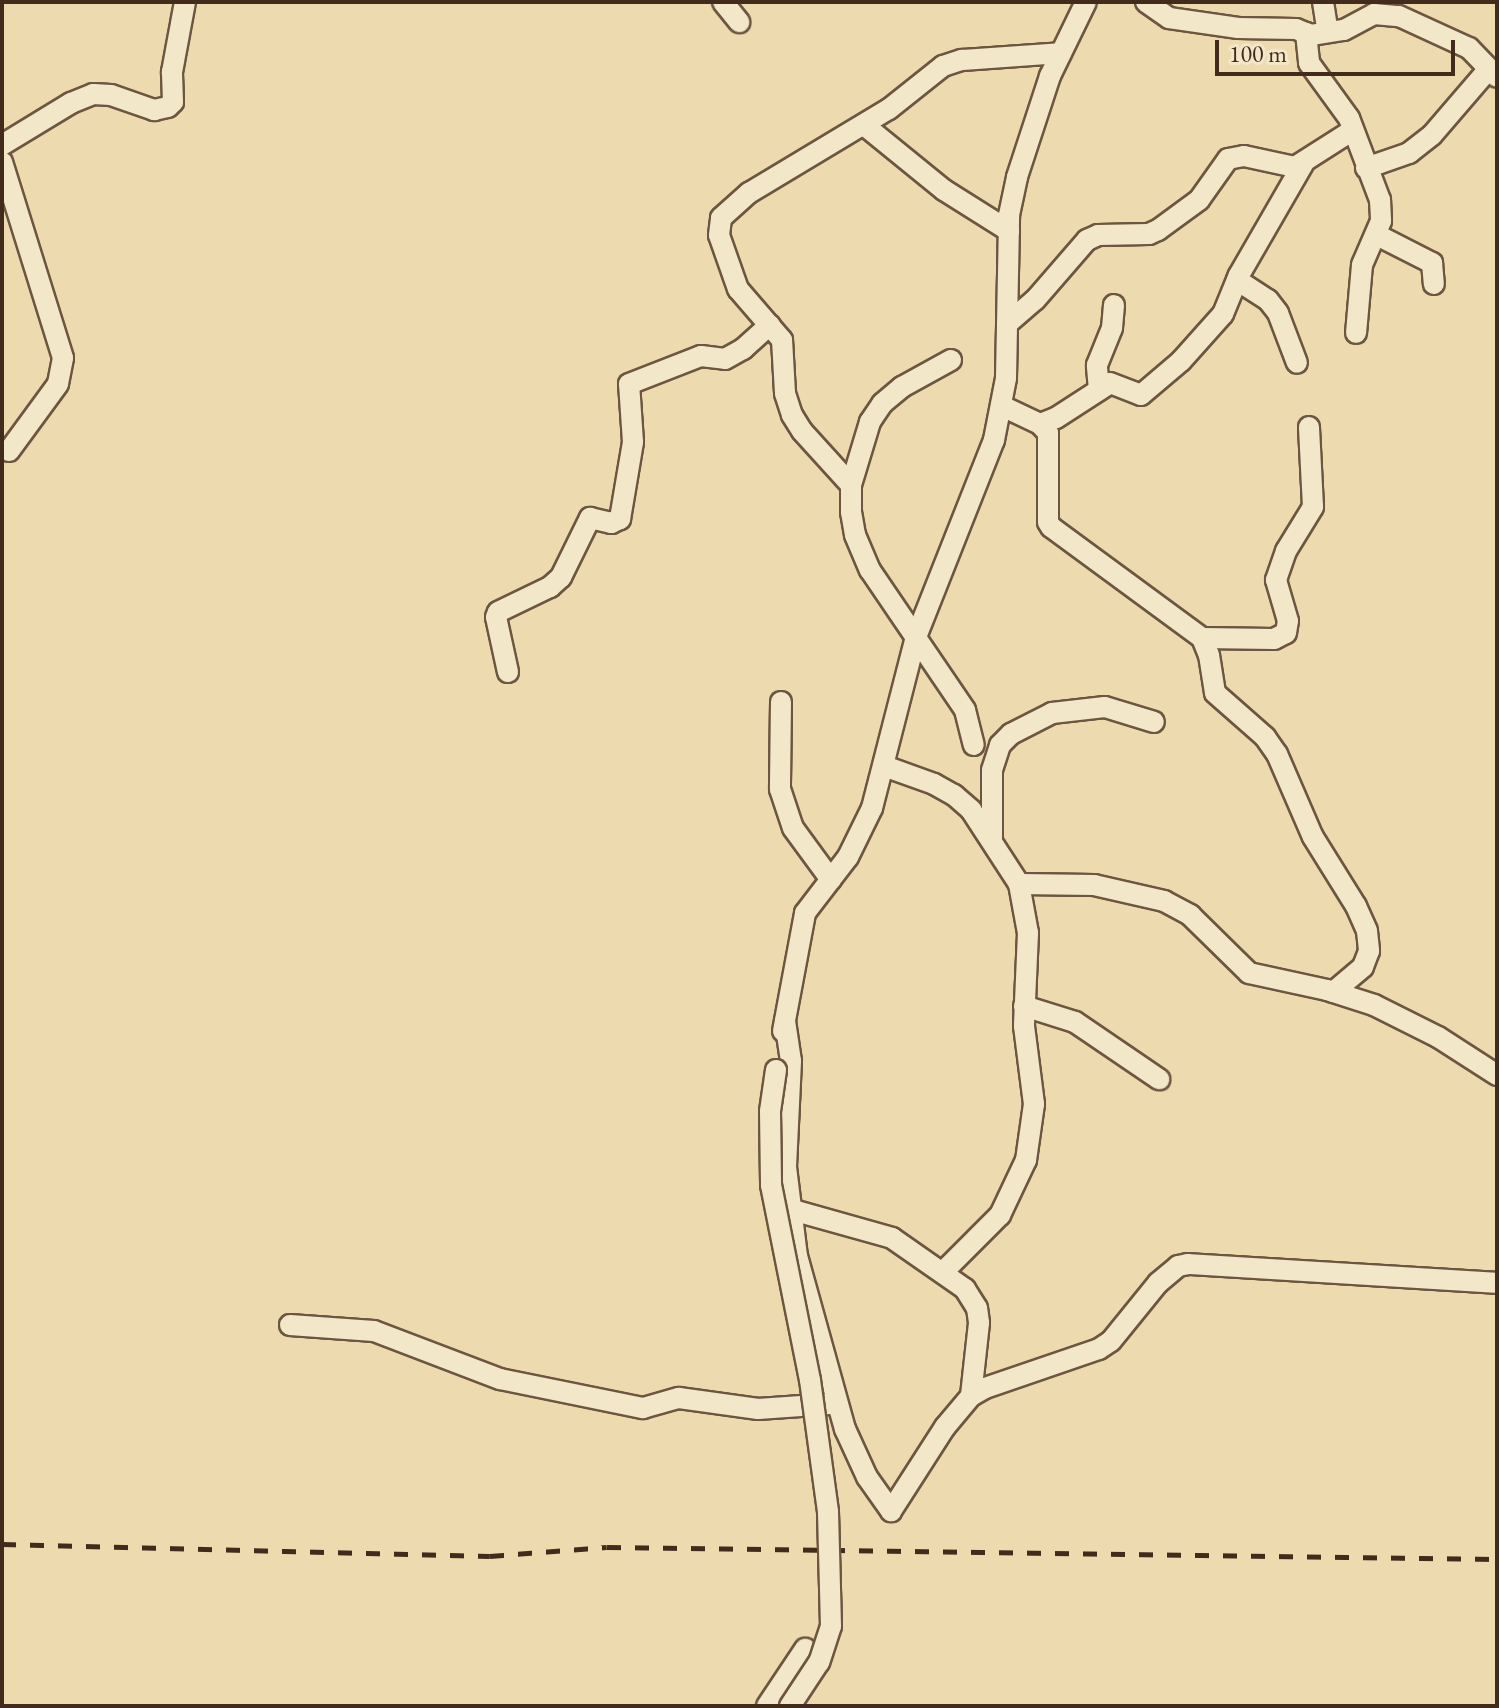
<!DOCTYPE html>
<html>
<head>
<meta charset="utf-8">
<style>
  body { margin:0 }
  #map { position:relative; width:1499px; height:1708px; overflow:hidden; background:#eddaae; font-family:"EB Garamond",serif }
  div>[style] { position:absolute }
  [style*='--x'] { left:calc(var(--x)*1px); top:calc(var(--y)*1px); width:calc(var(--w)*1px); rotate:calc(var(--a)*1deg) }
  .roads { filter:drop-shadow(2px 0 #6d5641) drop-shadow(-2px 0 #6d5641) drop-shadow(0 2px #6d5641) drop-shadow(0 -2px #6d5641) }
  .minor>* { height:20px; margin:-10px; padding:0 10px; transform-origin:10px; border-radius:10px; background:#f3e7ca }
  .rail>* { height:5px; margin-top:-2.5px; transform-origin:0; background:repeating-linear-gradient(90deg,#422a1d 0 14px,transparent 0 28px) }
  .bridges { filter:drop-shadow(2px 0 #6d5641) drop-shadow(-2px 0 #6d5641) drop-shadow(0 2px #6d5641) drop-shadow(0 -2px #6d5641) }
  .minor-bridge>* { height:20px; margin:-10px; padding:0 10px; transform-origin:10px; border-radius:10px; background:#f3e7ca }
  span { translate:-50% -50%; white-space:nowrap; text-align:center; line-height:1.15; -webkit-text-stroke:7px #f3e7ca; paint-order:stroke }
  .frame { position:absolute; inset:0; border:4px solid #422a1d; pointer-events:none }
  .scale { position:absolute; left:1215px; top:40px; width:240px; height:36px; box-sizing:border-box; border:4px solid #422a1d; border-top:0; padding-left:10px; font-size:24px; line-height:28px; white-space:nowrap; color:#422a1d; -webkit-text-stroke:6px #f3e7ca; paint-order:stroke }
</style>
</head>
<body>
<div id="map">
  <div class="roads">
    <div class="minor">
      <i style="--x:723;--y:2;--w:26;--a:51"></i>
      <i style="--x:1146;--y:2;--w:28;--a:35"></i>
      <i style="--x:1169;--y:18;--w:70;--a:8.2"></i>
      <i style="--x:1238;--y:28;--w:58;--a:1"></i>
      <i style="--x:1296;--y:29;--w:16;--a:22"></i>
      <i style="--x:1311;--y:35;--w:33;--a:-9"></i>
      <i style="--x:1344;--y:30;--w:34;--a:-28"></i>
      <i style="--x:1374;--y:14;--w:25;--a:5"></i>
      <i style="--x:1399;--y:16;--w:77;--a:24.6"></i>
      <i style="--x:1469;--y:48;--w:40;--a:46"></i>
      <i style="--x:1323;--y:2;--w:30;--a:81"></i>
      <i style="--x:1306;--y:33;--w:30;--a:84"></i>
      <i style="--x:1309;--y:63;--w:68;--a:54"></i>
      <i style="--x:1349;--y:118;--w:88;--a:69.3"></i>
      <i style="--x:1380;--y:200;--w:21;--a:87"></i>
      <i style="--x:1381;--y:221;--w:48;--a:113.4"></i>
      <i style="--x:1362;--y:265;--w:68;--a:95"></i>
      <i style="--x:864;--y:125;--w:103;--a:39.1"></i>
      <i style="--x:944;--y:190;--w:77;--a:32.2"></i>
      <i style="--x:2;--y:145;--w:81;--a:-31.3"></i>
      <i style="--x:71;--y:103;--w:24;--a:-22"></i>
      <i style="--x:93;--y:94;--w:18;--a:3"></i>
      <i style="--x:111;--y:95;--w:46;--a:19.2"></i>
      <i style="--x:154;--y:110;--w:14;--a:-12"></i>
      <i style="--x:168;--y:107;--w:7;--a:-45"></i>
      <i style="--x:173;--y:102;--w:30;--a:-92"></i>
      <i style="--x:172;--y:72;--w:71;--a:-79.5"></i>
      <i style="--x:2;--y:162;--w:205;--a:72.7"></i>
      <i style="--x:63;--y:358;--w:26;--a:101"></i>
      <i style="--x:58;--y:384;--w:83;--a:126.2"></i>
      <i style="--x:1366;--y:168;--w:46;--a:-19.2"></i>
      <i style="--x:1409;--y:153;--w:29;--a:-38"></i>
      <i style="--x:1432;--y:135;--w:86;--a:-49.3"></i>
      <i style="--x:1377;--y:235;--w:62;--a:27"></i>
      <i style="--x:1432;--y:263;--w:21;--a:85"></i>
      <i style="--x:1237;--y:280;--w:37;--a:33"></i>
      <i style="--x:1268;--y:300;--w:16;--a:52"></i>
      <i style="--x:1278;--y:313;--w:53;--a:69.2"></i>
      <i style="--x:1007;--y:324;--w:37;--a:-41"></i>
      <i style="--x:1035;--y:300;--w:79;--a:-49.1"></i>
      <i style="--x:1087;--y:240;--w:12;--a:-24"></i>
      <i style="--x:1098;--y:235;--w:51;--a:-1.1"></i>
      <i style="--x:1149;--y:234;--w:10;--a:-24"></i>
      <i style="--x:1158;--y:230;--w:51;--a:-36.2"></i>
      <i style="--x:1199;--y:200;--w:50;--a:-54.7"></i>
      <i style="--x:1228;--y:159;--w:16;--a:-11"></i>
      <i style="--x:1244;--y:156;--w:52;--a:12.2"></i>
      <i style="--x:1295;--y:167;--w:69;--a:-32.5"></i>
      <i style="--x:951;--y:360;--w:56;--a:151.1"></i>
      <i style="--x:902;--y:387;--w:26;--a:140"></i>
      <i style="--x:882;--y:404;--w:22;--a:124"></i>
      <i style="--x:870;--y:422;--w:66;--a:106.8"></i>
      <i style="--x:851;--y:485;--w:27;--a:90"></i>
      <i style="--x:851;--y:512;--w:23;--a:80"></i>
      <i style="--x:855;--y:535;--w:38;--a:67"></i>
      <i style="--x:870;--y:570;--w:169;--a:55.8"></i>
      <i style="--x:965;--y:710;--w:36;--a:76"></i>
      <i style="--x:1099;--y:390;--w:25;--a:-95"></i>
      <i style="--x:1097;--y:365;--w:40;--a:-68"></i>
      <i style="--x:1112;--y:328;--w:23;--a:-85"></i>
      <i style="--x:1002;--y:406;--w:42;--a:25.3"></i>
      <i style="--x:1040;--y:424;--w:12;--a:48"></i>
      <i style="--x:1048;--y:433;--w:89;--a:90"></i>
      <i style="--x:1048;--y:522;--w:6;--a:59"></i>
      <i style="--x:1051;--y:527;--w:187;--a:36.3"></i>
      <i style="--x:1202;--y:638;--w:18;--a:68"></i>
      <i style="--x:1209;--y:655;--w:38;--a:81"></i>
      <i style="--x:1215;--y:693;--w:67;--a:41.3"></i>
      <i style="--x:1265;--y:737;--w:21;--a:55"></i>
      <i style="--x:1277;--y:754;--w:90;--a:66.6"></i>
      <i style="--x:1313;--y:837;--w:81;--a:58.1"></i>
      <i style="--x:1356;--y:906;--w:27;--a:66"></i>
      <i style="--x:1367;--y:931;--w:20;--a:84"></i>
      <i style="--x:1369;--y:951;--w:17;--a:111"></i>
      <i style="--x:1363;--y:967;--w:39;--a:140"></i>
      <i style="--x:1040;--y:424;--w:17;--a:-21"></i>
      <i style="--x:1056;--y:418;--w:64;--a:-32.9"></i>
      <i style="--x:1110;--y:383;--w:33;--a:21"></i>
      <i style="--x:1141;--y:395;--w:52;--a:-40.4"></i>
      <i style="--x:1181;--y:361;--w:63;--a:-48.2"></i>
      <i style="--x:1223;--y:314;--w:42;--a:-67.7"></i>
      <i style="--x:1239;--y:275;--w:128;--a:-60"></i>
      <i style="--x:851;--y:485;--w:73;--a:-132.2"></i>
      <i style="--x:802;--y:431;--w:19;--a:-122"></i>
      <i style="--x:792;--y:415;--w:23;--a:-108"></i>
      <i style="--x:785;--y:393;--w:53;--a:-93.2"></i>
      <i style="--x:782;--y:340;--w:67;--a:-130.8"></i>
      <i style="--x:738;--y:289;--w:57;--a:-109.4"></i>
      <i style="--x:719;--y:235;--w:17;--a:-83"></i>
      <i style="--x:721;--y:218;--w:38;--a:-42"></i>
      <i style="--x:749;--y:193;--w:163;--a:-31"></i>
      <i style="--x:889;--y:109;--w:69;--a:-38.5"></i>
      <i style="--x:943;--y:66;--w:20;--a:-18"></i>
      <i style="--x:962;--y:60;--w:99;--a:-4"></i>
      <i style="--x:1202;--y:638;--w:72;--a:0.8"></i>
      <i style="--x:1274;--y:639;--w:13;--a:-27"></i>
      <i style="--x:1286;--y:633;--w:12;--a:-81"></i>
      <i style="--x:1288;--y:621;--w:43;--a:-106.3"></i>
      <i style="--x:1276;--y:580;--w:31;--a:-71"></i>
      <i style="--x:1286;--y:551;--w:52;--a:-58.5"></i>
      <i style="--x:1313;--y:507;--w:80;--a:-92.9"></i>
      <i style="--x:508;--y:672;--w:56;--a:-102.3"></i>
      <i style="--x:496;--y:617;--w:5;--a:-68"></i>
      <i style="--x:498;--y:612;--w:58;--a:-25.7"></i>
      <i style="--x:550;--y:587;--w:15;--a:-42"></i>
      <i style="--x:561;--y:577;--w:66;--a:-63.8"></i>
      <i style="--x:590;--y:518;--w:22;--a:13"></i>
      <i style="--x:611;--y:523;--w:10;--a:-24"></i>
      <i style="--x:620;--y:519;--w:78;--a:-80.4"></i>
      <i style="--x:633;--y:442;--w:58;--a:-93.9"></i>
      <i style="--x:629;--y:384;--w:77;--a:-21.3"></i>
      <i style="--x:701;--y:356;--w:24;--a:7"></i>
      <i style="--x:725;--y:359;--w:21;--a:-29"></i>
      <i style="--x:743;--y:349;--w:36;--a:-42"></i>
      <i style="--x:781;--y:702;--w:87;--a:90.7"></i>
      <i style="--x:780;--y:789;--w:41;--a:71.6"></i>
      <i style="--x:793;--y:828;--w:64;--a:53.8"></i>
      <i style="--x:884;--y:766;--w:53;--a:19.8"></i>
      <i style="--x:934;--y:784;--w:23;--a:29"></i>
      <i style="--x:954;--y:795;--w:23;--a:41"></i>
      <i style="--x:971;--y:810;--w:88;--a:57"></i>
      <i style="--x:1019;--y:884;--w:50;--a:79.6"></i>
      <i style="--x:1028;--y:933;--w:93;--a:92.5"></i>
      <i style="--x:1024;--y:1026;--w:79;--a:82.7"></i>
      <i style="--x:1034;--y:1104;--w:57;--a:98.1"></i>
      <i style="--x:1026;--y:1160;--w:61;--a:115.3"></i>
      <i style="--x:1000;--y:1215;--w:81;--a:135"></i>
      <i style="--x:992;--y:838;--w:68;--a:-90"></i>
      <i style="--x:992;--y:770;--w:26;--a:-72"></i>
      <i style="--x:1000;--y:745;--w:16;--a:-45"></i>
      <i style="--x:1011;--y:734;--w:46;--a:-27.1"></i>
      <i style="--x:1052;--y:713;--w:53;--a:-6.5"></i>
      <i style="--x:1105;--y:707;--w:51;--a:17"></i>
      <i style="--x:1019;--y:884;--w:75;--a:0.8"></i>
      <i style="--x:1094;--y:885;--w:72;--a:12.9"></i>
      <i style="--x:1164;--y:901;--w:30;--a:28"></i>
      <i style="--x:1190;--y:915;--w:83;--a:44.5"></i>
      <i style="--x:1249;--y:973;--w:80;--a:12.3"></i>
      <i style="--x:1327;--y:990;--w:49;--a:17.7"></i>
      <i style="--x:1374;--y:1005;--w:72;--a:26.6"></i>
      <i style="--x:1438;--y:1037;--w:70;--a:32.8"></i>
      <i style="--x:1024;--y:1006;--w:53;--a:17.4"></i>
      <i style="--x:1075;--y:1022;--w:102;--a:34.2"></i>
      <i style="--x:785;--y:1021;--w:40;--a:81.5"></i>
      <i style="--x:791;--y:1061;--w:106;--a:92.7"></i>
      <i style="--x:786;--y:1167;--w:90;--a:83"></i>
      <i style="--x:797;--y:1256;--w:180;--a:74.5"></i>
      <i style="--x:845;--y:1429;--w:53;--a:65.4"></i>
      <i style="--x:867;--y:1477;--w:42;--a:54.8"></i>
      <i style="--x:891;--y:1511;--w:100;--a:-57.3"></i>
      <i style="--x:945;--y:1427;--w:40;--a:-50"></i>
      <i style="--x:971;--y:1396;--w:16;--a:-30"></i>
      <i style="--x:985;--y:1388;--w:120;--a:-18.9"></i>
      <i style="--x:1099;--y:1349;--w:14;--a:-34"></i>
      <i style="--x:1111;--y:1341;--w:75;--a:-51"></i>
      <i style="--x:1158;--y:1283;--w:26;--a:-40"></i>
      <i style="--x:1178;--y:1266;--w:10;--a:-11"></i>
      <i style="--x:1188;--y:1264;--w:310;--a:3.5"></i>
      <i style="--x:783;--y:1031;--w:120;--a:-79.4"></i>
      <i style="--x:805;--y:913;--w:71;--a:-52.5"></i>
      <i style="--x:848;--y:857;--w:55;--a:-63.9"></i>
      <i style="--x:872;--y:808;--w:177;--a:-75.6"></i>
      <i style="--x:916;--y:637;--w:212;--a:-68.4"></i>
      <i style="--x:994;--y:440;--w:63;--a:-79"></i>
      <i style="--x:1006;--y:378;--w:163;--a:-88.9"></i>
      <i style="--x:1009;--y:215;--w:39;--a:-78"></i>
      <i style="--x:1017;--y:177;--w:106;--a:-71.9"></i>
      <i style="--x:1050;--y:76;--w:82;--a:-64.1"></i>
      <i style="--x:789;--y:1209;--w:107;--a:15.7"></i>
      <i style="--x:892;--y:1238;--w:89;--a:34.9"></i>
      <i style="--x:965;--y:1289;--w:22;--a:58"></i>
      <i style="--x:977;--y:1308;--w:15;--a:82"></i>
      <i style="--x:979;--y:1323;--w:73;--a:96.3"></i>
      <i style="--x:290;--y:1325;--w:84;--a:4.1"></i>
      <i style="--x:374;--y:1331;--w:135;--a:20.9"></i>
      <i style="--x:500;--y:1379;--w:146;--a:11.5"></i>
      <i style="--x:643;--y:1408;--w:37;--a:-16"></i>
      <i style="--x:679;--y:1398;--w:80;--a:7.9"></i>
      <i style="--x:758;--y:1409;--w:72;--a:-4"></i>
      <i style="--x:767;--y:1706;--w:69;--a:-56.3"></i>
    </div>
  </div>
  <div class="rail">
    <i style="--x:2;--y:1544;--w:488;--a:1.4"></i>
    <i style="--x:490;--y:1556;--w:117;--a:-4.4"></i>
    <i style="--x:607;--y:1547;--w:890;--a:0.77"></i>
  </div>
  <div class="bridges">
    <div class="minor-bridge">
      <i style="--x:776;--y:1070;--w:41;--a:98.3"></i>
      <i style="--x:770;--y:1111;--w:74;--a:89.2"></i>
      <i style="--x:771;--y:1185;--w:199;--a:78.7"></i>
      <i style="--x:810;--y:1380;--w:133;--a:82.2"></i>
      <i style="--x:828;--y:1512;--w:114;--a:88.5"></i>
      <i style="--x:831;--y:1626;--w:38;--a:108"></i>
      <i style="--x:819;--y:1662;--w:53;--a:123.4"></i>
    </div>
  </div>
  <div class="frame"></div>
  <div class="scale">100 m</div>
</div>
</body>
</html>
